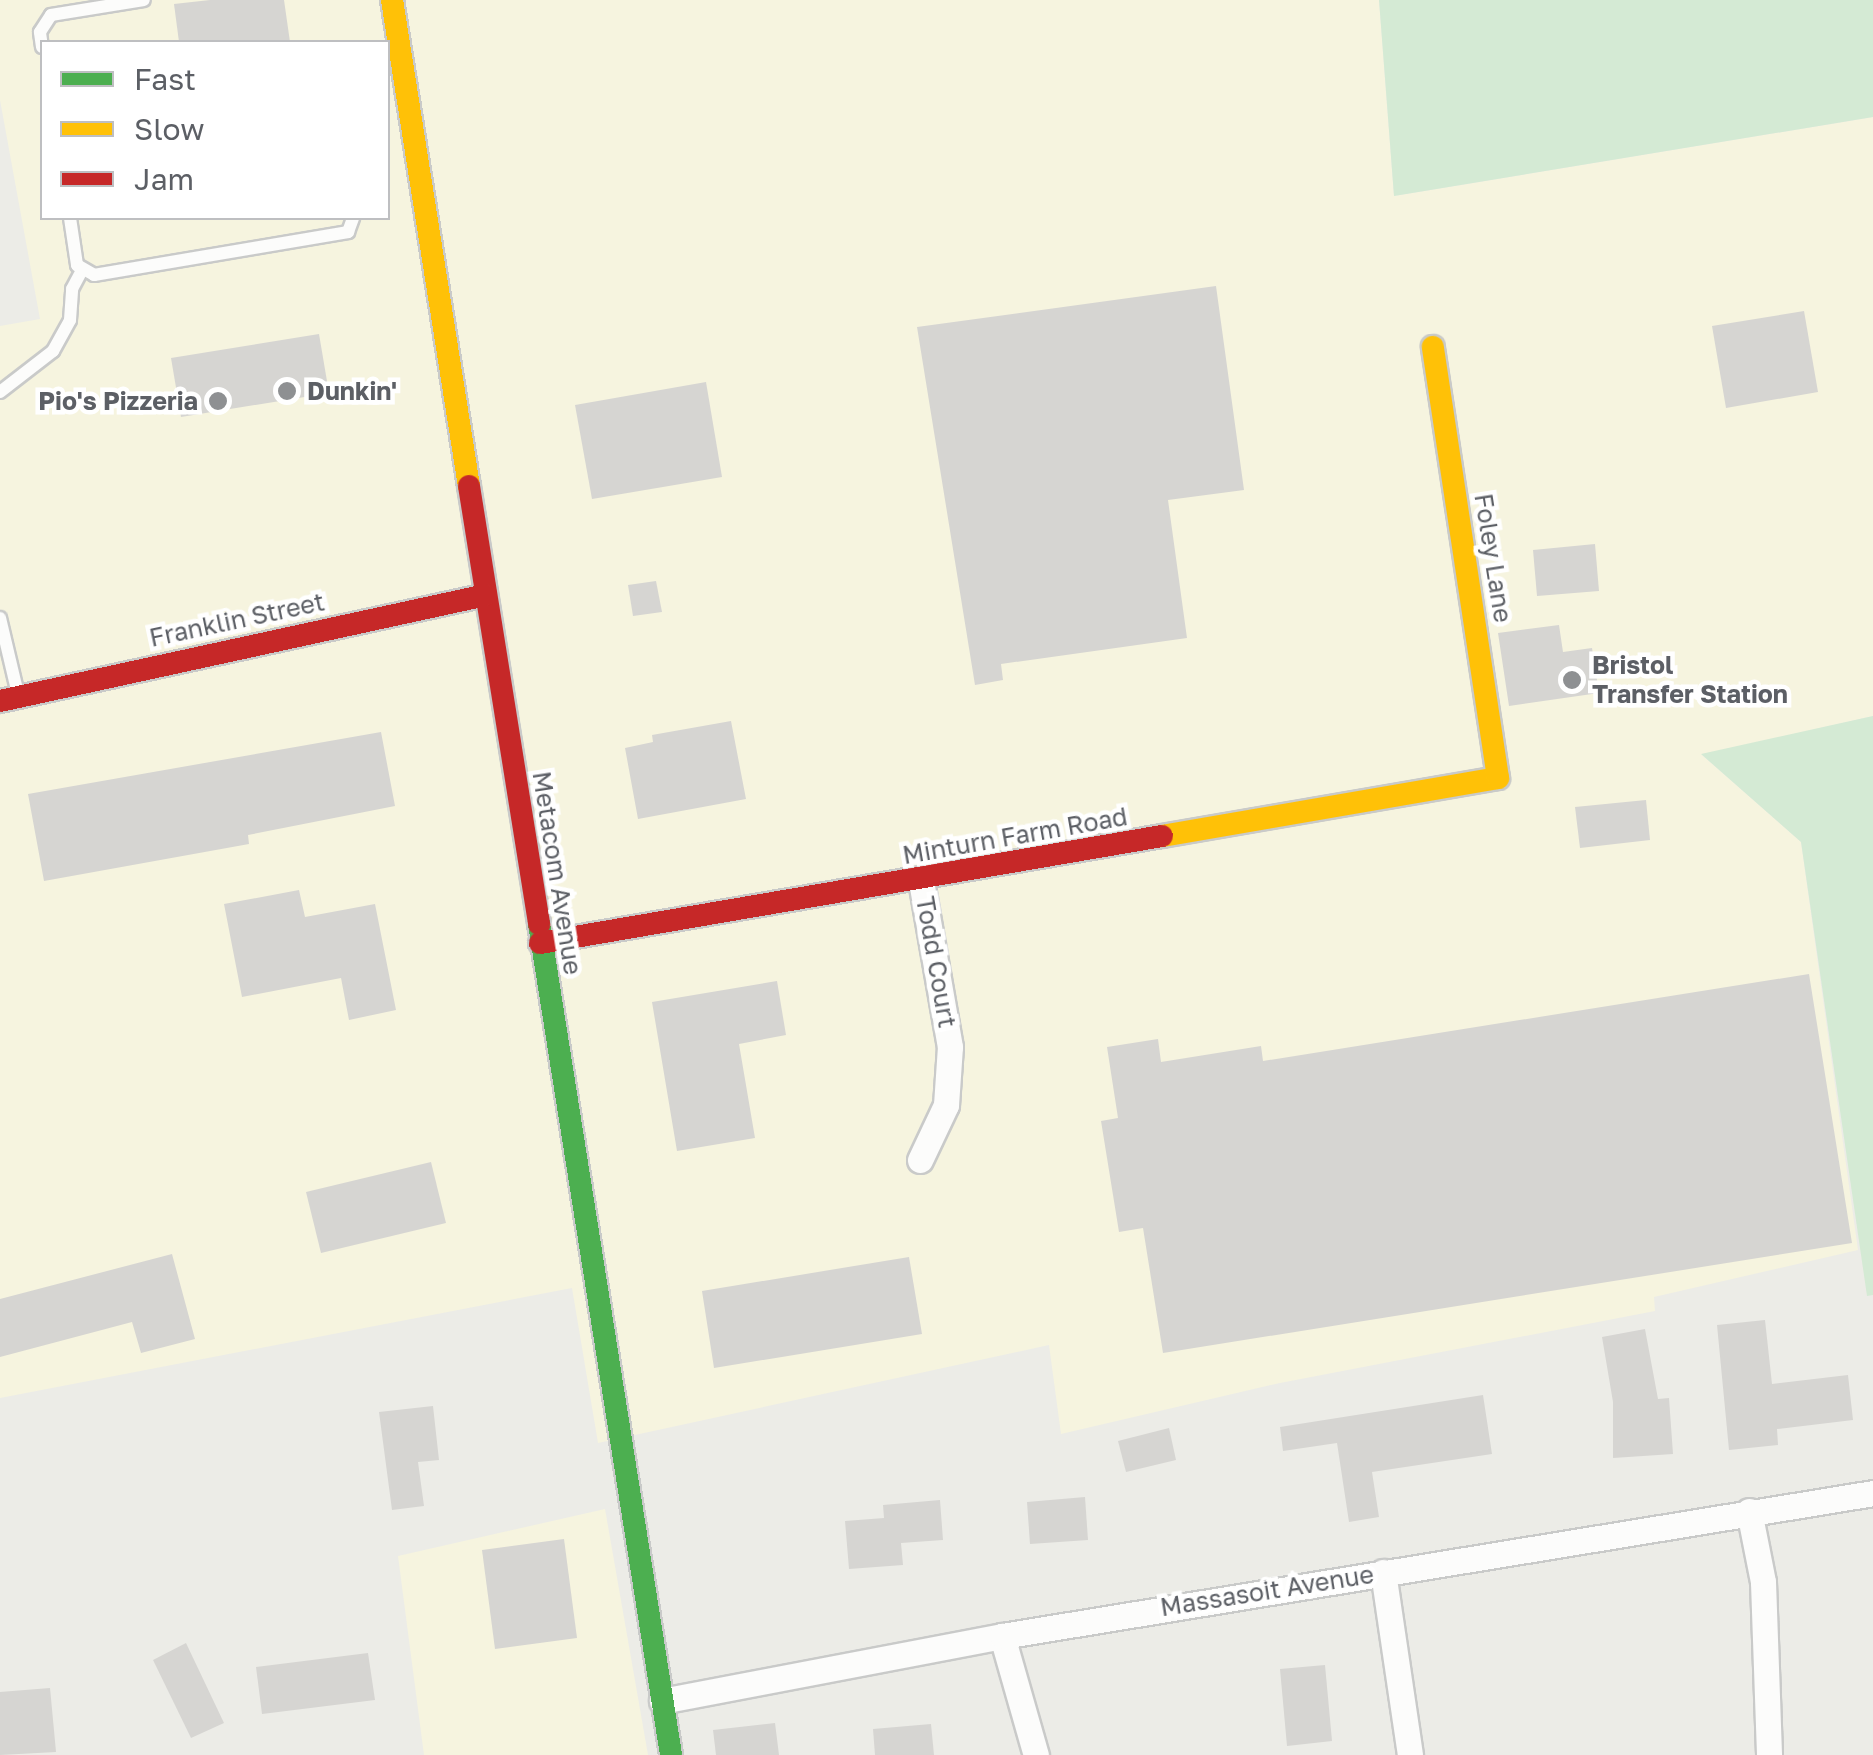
<!DOCTYPE html>
<html>
<head>
<meta charset="utf-8">
<style>
  body { margin:0 }
  #map { position:relative; width:1873px; height:1755px; overflow:hidden; background:#ecece7; font-family:"Golos Text",sans-serif }
  div>[style] { position:absolute }
  [style*='--x'] { left:calc(var(--x)*1px); top:calc(var(--y)*1px); width:calc(var(--w)*1px); rotate:calc(var(--a)*1deg) }
  .commercial>* { inset:0; background:#f6f4df }
  .green>* { inset:0; background:#d4ead4 }
  .building>* { inset:0; background:#d6d5d2 }
  .roads { filter:drop-shadow(2px 0 #c9cac9) drop-shadow(-2px 0 #c9cac9) drop-shadow(0 2px #c9cac9) drop-shadow(0 -2px #c9cac9) }
  .lane>* { height:12px; margin:-6px; padding:0 6px; transform-origin:6px; border-radius:6px; background:#fcfcfb }
  .street>* { height:25px; margin:-12.5px; padding:0 12.5px; transform-origin:12.5px; border-radius:12.5px; background:#fcfcfb }
  .fast>* { height:22px; margin:-11px; padding:0 11px; transform-origin:11px; border-radius:11px; background:#4caf50 }
  .slow>* { height:22px; margin:-11px; padding:0 11px; transform-origin:11px; border-radius:11px; background:#ffc107 }
  .jam>* { height:22px; margin:-11px; padding:0 11px; transform-origin:11px; border-radius:11px; background:#c62828 }
  .dots>* { width:28px; height:28px; translate:-50% -50%; box-sizing:border-box; border:5px solid #fff; border-radius:50% }
  span { translate:-50% -50%; white-space:nowrap; text-align:center; line-height:1.15; -webkit-text-stroke:9px #fff; paint-order:stroke }
  .poi-label { font-size:25px; color:#5c5f65; font-weight:700 }
  .left { translate:0 -50%; text-align:left }
  .right { translate:-100% -50%; text-align:right }
  .street-label { font-size:25px; color:#5c5f65 }
  .legend { position:absolute; left:40px; top:40px; width:350px; height:180px; box-sizing:border-box; background:#fff; border:2px solid #bebfc1; margin:0; padding:12px 18px; list-style:none; font-size:30px; color:#5c5f65 }
  .legend li { display:flex; align-items:center; gap:20px; height:50px }
  .legend b { width:50px; border:2px solid #bebfc1 }
</style>
</head>
<body>
<div id="map">
  <div class="commercial">
    <i style="clip-path:polygon(evenodd,0 0,1379px 0,1394px 196px,1873px 117px,1873px 716px,1702px 755px,1801px 842px,1858px 1250px,1654px 1297px,1655px 1311px,1280px 1383px,1061px 1434px,1049px 1345px,598px 1443px,572px 1288px,0 1398px,0 326px,40px 319px,0 100px,0 0,42px 42px,388px 42px,388px 218px,42px 218px,42px 42px)"></i>
    <i style="clip-path:polygon(605px 1509px,648px 1755px,424px 1755px,398px 1556px)"></i>
  </div>
  <div class="green">
    <i style="clip-path:polygon(1379px 0,1873px 0,1873px 117px,1394px 196px)"></i>
    <i style="clip-path:polygon(1873px 716px,1873px 1295px,1867px 1296px,1801px 842px,1701px 754px)"></i>
  </div>
  <div class="building">
    <i style="clip-path:polygon(210px 0,284px 0,290px 42px,179px 42px,174px 4px)"></i>
    <i style="clip-path:polygon(1216px 286px,1244px 490px,1168px 500px,1187px 638px,1001px 664px,1003px 680px,975px 685px,917px 327px)"></i>
    <i style="clip-path:polygon(1804px 311px,1818px 392px,1726px 408px,1712px 326px)"></i>
    <i style="clip-path:polygon(319px 334px,329px 393px,181px 417px,171px 358px)"></i>
    <i style="clip-path:polygon(706px 382px,722px 477px,592px 499px,575px 405px)"></i>
    <i style="clip-path:polygon(1595px 544px,1599px 591px,1537px 596px,1533px 550px)"></i>
    <i style="clip-path:polygon(656px 581px,662px 612px,633px 616px,628px 585px)"></i>
    <i style="clip-path:polygon(1559px 625px,1563px 652px,1592px 648px,1599px 693px,1509px 706px,1498px 633px)"></i>
    <i style="clip-path:polygon(731px 721px,746px 799px,638px 819px,625px 748px,653px 742px,652px 735px)"></i>
    <i style="clip-path:polygon(381px 732px,395px 806px,248px 835px,249px 844px,44px 881px,28px 794px)"></i>
    <i style="clip-path:polygon(1646px 800px,1650px 840px,1580px 848px,1575px 807px)"></i>
    <i style="clip-path:polygon(299px 890px,305px 917px,375px 904px,396px 1010px,349px 1020px,341px 978px,242px 997px,224px 904px)"></i>
    <i style="clip-path:polygon(1809px 974px,1852px 1243px,1163px 1353px,1143px 1228px,1119px 1232px,1101px 1121px,1118px 1118px,1107px 1047px,1158px 1039px,1161px 1062px,1261px 1046px,1263px 1061px)"></i>
    <i style="clip-path:polygon(777px 981px,786px 1035px,739px 1044px,755px 1138px,677px 1151px,652px 1002px)"></i>
    <i style="clip-path:polygon(431px 1162px,446px 1223px,321px 1253px,306px 1192px)"></i>
    <i style="clip-path:polygon(172px 1254px,195px 1339px,141px 1353px,132px 1322px,0 1357px,0 1299px)"></i>
    <i style="clip-path:polygon(909px 1257px,922px 1334px,714px 1368px,702px 1291px)"></i>
    <i style="clip-path:polygon(1765px 1320px,1772px 1384px,1848px 1375px,1853px 1420px,1777px 1429px,1778px 1445px,1729px 1450px,1717px 1325px)"></i>
    <i style="clip-path:polygon(1645px 1329px,1658px 1399px,1669px 1398px,1673px 1454px,1613px 1458px,1613px 1402px,1602px 1337px)"></i>
    <i style="clip-path:polygon(1483px 1395px,1492px 1454px,1372px 1472px,1379px 1517px,1349px 1522px,1337px 1443px,1283px 1451px,1280px 1427px)"></i>
    <i style="clip-path:polygon(433px 1406px,439px 1460px,418px 1462px,424px 1506px,392px 1510px,379px 1412px)"></i>
    <i style="clip-path:polygon(1169px 1428px,1176px 1460px,1126px 1472px,1118px 1441px)"></i>
    <i style="clip-path:polygon(1085px 1497px,1088px 1540px,1030px 1544px,1027px 1502px)"></i>
    <i style="clip-path:polygon(940px 1500px,943px 1540px,901px 1543px,903px 1565px,849px 1569px,845px 1521px,884px 1518px,883px 1505px)"></i>
    <i style="clip-path:polygon(564px 1539px,577px 1638px,495px 1649px,482px 1550px)"></i>
    <i style="clip-path:polygon(186px 1643px,224px 1723px,191px 1738px,153px 1660px)"></i>
    <i style="clip-path:polygon(368px 1653px,375px 1700px,262px 1714px,256px 1667px)"></i>
    <i style="clip-path:polygon(1325px 1665px,1332px 1741px,1287px 1746px,1280px 1669px)"></i>
    <i style="clip-path:polygon(50px 1688px,56px 1752px,0 1755px,0 1692px)"></i>
    <i style="clip-path:polygon(775px 1723px,779px 1755px,716px 1755px,713px 1730px)"></i>
    <i style="clip-path:polygon(931px 1724px,934px 1755px,875px 1755px,873px 1729px)"></i>
  </div>
  <div class="roads">
    <div class="lane">
      <i style="--x:42;--y:47;--w:15;--a:-98"></i>
      <i style="--x:40;--y:32;--w:20;--a:-57"></i>
      <i style="--x:51;--y:15;--w:94;--a:-9.2"></i>
      <i style="--x:70;--y:218;--w:48;--a:81.5"></i>
      <i style="--x:77;--y:265;--w:20;--a:30"></i>
      <i style="--x:94;--y:275;--w:258;--a:-9.6"></i>
      <i style="--x:348;--y:232;--w:15;--a:-70"></i>
      <i style="--x:0;--y:392;--w:67;--a:-37.7"></i>
      <i style="--x:53;--y:351;--w:35;--a:-61"></i>
      <i style="--x:70;--y:320;--w:31;--a:-86"></i>
      <i style="--x:72;--y:289;--w:19;--a:-62"></i>
      <i style="--x:0;--y:618;--w:78;--a:76.7"></i>
    </div>
    <div class="street">
      <i style="--x:920;--y:1160;--w:61;--a:-64.7"></i>
      <i style="--x:946;--y:1105;--w:58;--a:-86.1"></i>
      <i style="--x:950;--y:1047;--w:169;--a:-99.9"></i>
      <i style="--x:1749;--y:1511;--w:72;--a:78.8"></i>
      <i style="--x:1763;--y:1582;--w:173;--a:88"></i>
      <i style="--x:1383;--y:1572;--w:185;--a:81.6"></i>
      <i style="--x:1002;--y:1636;--w:124;--a:74.1"></i>
      <i style="--x:662;--y:1701;--w:346;--a:-10.8"></i>
      <i style="--x:1002;--y:1636;--w:883;--a:-9.32"></i>
    </div>
    <div class="fast">
      <i style="--x:539;--y:924;--w:841;--a:80.97"></i>
    </div>
    <div class="slow">
      <i style="--x:392;--y:0;--w:492;--a:81"></i>
      <i style="--x:1162;--y:836;--w:341;--a:-9.8"></i>
      <i style="--x:1498;--y:778;--w:436;--a:-98.6"></i>
    </div>
    <div class="jam">
      <i style="--x:469;--y:486;--w:444;--a:80.9"></i>
      <i style="--x:0;--y:701;--w:497;--a:-12.3"></i>
      <i style="--x:540;--y:943;--w:631;--a:-9.76"></i>
    </div>
  </div>
  <div class="dots">
    <i style="left:287px;top:391px;background:#8e9092"></i>
    <i style="left:218px;top:401px;background:#8e9092"></i>
    <i style="left:1572px;top:680px;background:#8e9092"></i>
  </div>
  <div class="poi-label">
    <span class="left" style="left:307px;top:391px">Dunkin'</span>
    <span class="right" style="left:198px;top:401px">Pio's Pizzeria</span>
    <span class="left" style="left:1592px;top:680px">Bristol<br>Transfer Station</span>
  </div>
  <div class="street-label">
    <span style="left:1493px;top:558px;rotate:81deg">Foley Lane</span>
    <span style="left:237px;top:620px;rotate:-12deg">Franklin Street</span>
    <span style="left:1015px;top:836px;rotate:-10deg">Minturn Farm Road</span>
    <span style="left:557px;top:873px;rotate:81deg">Metacom Avenue</span>
    <span style="left:936px;top:962px;rotate:80deg">Todd Court</span>
    <span style="left:1267px;top:1591px;rotate:-9deg">Massasoit Avenue</span>
  </div>
  <ul class="legend">
  <li><b style="height:12px;background:#4caf50"></b>Fast</li>
  <li><b style="height:12px;background:#ffc107"></b>Slow</li>
  <li><b style="height:12px;background:#c62828"></b>Jam</li>
  </ul>
</div>
</body>
</html>
